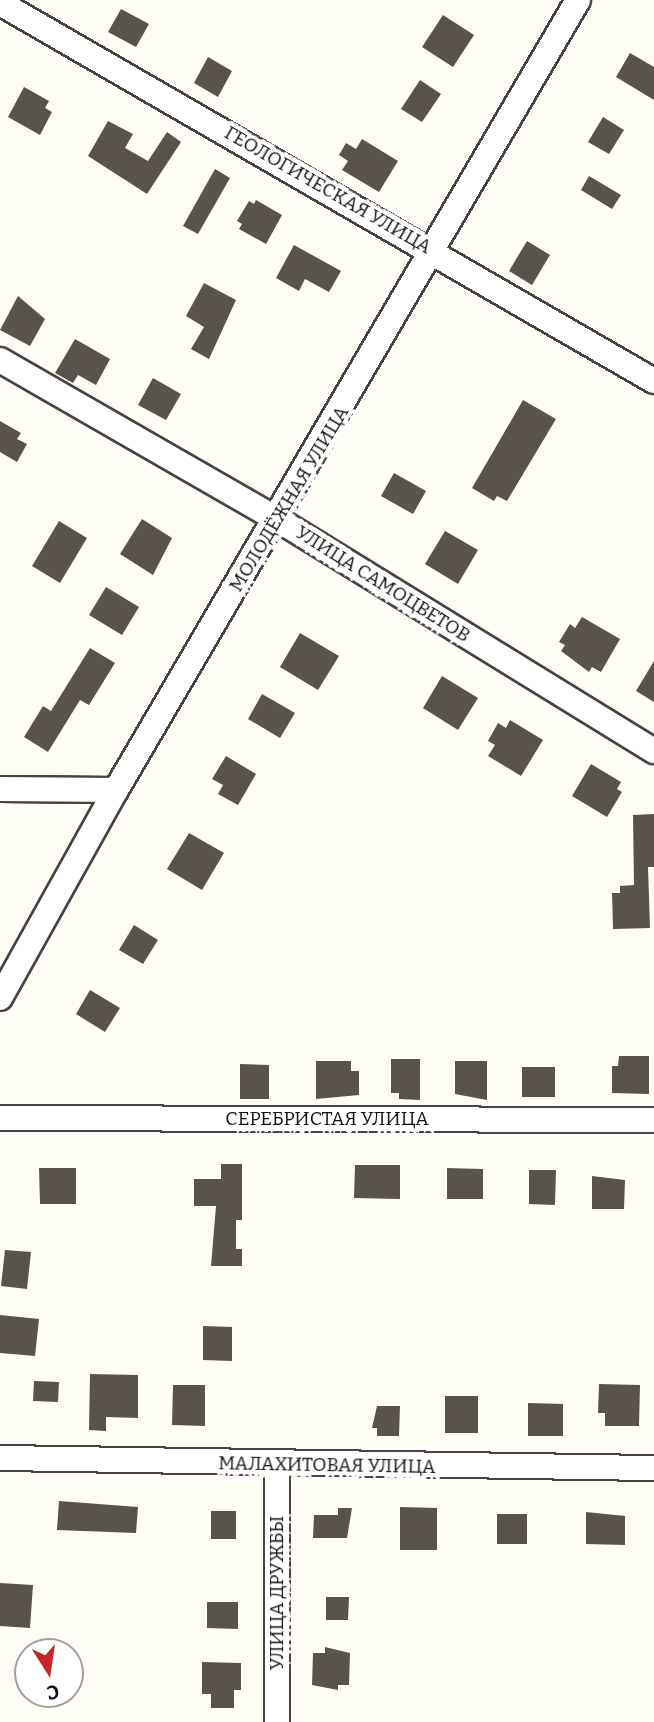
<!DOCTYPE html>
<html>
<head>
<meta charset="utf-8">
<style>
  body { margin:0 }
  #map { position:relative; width:654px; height:1722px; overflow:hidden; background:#fffdf5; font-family:Bitter,serif }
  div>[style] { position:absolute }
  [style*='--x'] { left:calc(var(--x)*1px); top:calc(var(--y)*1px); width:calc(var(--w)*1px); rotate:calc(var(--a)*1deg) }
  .building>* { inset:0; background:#5a524d }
  .roads { filter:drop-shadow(2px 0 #444) drop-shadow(-2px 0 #444) drop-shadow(0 2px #444) drop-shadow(0 -2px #444) }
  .minor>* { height:24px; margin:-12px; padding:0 12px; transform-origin:12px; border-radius:12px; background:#fff }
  span { translate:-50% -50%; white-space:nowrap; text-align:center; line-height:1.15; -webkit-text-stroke:7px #fff; paint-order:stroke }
  .street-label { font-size:19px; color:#111 }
  .north { position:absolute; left:14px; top:1638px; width:70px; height:70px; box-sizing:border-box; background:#fff; border:2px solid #a0a0a0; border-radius:50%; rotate:168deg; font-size:19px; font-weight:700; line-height:28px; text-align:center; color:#111 }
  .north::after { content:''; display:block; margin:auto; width:24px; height:32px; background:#c4262e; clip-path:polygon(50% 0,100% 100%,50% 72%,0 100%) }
</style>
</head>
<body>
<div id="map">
  <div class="building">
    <i style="clip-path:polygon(121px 9px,149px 24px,136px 47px,108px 32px)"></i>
    <i style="clip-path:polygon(443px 15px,474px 35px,453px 67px,422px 47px)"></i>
    <i style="clip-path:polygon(630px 53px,654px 67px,654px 100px,616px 77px)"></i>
    <i style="clip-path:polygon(208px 57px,232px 71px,218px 97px,194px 83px)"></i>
    <i style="clip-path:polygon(420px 80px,441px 94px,422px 122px,401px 109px)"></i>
    <i style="clip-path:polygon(24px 87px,49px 101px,45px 108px,52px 112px,40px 135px,8px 117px)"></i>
    <i style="clip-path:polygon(603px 117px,624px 130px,609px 154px,588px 142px)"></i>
    <i style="clip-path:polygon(108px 121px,133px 134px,125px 148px,148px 161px,167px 132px,181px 142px,147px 194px,88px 156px)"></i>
    <i style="clip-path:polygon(362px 139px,398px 161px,379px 192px,342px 170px,348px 161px,339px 155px,346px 143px,356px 149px)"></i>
    <i style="clip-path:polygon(215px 169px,230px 178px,198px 234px,183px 226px)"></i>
    <i style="clip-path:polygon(589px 176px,621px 195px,612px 209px,581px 190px)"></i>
    <i style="clip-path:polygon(256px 200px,282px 215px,266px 244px,239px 229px,242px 224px,237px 221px,249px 201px,254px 204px)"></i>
    <i style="clip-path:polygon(527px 241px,550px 255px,532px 285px,509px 271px)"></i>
    <i style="clip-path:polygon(294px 245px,341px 271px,329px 292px,305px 279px,299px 291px,276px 278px)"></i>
    <i style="clip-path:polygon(204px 283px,236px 300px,209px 359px,191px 349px,204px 327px,186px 316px)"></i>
    <i style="clip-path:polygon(18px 296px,45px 319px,30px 346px,0 330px)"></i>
    <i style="clip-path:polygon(75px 339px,110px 359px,96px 385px,78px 375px,73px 383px,55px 373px)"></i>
    <i style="clip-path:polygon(153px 378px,181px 394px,166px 420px,138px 405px)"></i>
    <i style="clip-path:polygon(523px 400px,556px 419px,507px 501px,497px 496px,494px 501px,472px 488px)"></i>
    <i style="clip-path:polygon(0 421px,21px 433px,17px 439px,27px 444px,17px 462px,0 452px)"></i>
    <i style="clip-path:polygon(394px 473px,426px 491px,413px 514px,381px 496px)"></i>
    <i style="clip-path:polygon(142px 519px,172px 538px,153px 575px,120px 554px)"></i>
    <i style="clip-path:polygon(59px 521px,87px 538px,60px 583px,32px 566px)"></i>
    <i style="clip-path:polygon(445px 531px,478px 550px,458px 584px,425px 564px)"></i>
    <i style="clip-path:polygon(106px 587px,139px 607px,122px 635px,89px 615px)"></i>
    <i style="clip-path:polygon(582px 617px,620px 639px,601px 672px,592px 667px,589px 672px,561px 651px,565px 645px,559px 642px,570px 624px,575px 628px)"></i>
    <i style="clip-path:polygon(300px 633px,339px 656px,318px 690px,280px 667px)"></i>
    <i style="clip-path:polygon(90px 648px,115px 663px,89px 705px,80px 700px,48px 752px,24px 737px,43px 706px,51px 711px)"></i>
    <i style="clip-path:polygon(654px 661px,654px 702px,636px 691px)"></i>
    <i style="clip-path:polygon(442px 676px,478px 698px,458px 730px,423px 708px)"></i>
    <i style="clip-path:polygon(262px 694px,295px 713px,280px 738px,248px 719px)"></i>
    <i style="clip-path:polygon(510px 720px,543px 740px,521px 776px,488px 756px,495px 745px,488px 741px,498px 723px,506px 728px)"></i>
    <i style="clip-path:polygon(226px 756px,256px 774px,238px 805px,218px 794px,223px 785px,212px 779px)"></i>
    <i style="clip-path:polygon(591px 764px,621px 782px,617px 789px,622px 792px,607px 817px,572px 796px)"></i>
    <i style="clip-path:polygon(654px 814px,654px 867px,648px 867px,650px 928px,613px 929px,612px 893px,620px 893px,620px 886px,634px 885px,633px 815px)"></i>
    <i style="clip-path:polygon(189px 833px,224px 853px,202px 890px,167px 869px)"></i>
    <i style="clip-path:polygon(134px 925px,158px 940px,143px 964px,119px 950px)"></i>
    <i style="clip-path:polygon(90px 990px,120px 1008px,105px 1032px,76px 1014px)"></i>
    <i style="clip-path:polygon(619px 1056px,649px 1056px,649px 1094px,612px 1093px,612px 1066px,618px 1066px)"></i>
    <i style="clip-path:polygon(391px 1059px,420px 1059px,420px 1100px,399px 1099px,399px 1093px,391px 1093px)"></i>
    <i style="clip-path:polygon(316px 1061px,351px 1061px,351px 1071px,359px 1071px,359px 1095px,316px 1099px)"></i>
    <i style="clip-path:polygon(455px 1061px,487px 1061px,487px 1100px,455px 1094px)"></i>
    <i style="clip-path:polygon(240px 1064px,269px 1065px,269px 1099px,240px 1099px)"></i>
    <i style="clip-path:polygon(522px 1067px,555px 1067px,555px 1097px,522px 1097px)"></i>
    <i style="clip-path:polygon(221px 1164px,242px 1164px,242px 1220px,236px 1220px,236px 1249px,242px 1249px,242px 1266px,211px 1266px,216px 1206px,194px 1206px,194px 1179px,221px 1179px)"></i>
    <i style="clip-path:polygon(355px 1165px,400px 1165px,400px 1199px,354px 1198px)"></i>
    <i style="clip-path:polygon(39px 1168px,76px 1168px,76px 1204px,40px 1204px)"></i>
    <i style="clip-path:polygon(447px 1168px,483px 1169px,483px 1199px,447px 1199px)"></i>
    <i style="clip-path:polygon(529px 1170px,556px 1170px,555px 1205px,529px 1204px)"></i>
    <i style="clip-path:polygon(592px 1176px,625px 1180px,624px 1209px,592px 1209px)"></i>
    <i style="clip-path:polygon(5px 1250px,31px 1252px,27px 1289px,1px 1286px)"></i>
    <i style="clip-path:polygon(0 1315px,39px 1319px,35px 1356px,0 1353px)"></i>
    <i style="clip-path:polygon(203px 1326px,232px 1327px,232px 1361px,203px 1360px)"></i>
    <i style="clip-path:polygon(90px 1374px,138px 1375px,138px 1418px,106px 1417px,106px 1431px,89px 1430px)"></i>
    <i style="clip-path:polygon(34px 1381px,59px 1382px,58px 1402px,33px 1401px)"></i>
    <i style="clip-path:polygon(599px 1384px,640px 1385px,639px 1426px,605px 1426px,605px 1413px,598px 1413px)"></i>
    <i style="clip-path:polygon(173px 1385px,205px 1385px,205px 1426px,172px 1425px)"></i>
    <i style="clip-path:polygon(445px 1396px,478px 1396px,478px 1433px,445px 1433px)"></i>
    <i style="clip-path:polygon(528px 1403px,563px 1404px,563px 1436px,528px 1436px)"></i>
    <i style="clip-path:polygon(377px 1406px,400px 1406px,399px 1436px,377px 1436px,377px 1428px,372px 1428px)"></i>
    <i style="clip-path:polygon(59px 1501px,138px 1507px,136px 1533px,57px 1530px)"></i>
    <i style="clip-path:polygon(400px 1507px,437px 1508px,437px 1550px,400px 1550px)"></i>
    <i style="clip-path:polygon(338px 1508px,352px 1508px,347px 1538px,313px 1538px,314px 1515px,338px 1515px)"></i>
    <i style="clip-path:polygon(211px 1511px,236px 1511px,236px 1539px,211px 1539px)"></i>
    <i style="clip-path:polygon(586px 1512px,625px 1516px,625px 1545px,586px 1544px)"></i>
    <i style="clip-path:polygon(497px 1514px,527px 1514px,527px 1544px,497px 1544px)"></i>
    <i style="clip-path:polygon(0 1583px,33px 1585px,30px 1628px,0 1626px)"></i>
    <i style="clip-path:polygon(326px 1597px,349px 1597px,348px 1620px,326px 1620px)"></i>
    <i style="clip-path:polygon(207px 1602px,238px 1602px,238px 1629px,207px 1628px)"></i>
    <i style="clip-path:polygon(325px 1647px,350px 1653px,349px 1685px,338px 1685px,338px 1690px,312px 1685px,313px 1653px,325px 1653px)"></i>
    <i style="clip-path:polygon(202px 1662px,241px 1663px,241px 1690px,234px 1690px,234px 1708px,211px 1708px,211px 1694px,202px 1694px)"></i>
  </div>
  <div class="roads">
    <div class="minor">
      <i style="--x:0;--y:3;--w:755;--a:30.03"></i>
      <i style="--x:0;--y:360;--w:319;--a:29.9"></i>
      <i style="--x:277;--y:519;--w:443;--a:31.6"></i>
      <i style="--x:0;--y:789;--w:116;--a:0.5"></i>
      <i style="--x:0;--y:998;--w:238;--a:-60.9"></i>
      <i style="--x:116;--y:790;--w:915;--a:-59.68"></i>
      <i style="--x:0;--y:1118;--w:654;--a:0.18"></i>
      <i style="--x:0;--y:1458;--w:654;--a:0.88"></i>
      <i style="--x:277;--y:1722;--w:257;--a:-90"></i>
    </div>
  </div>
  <div class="street-label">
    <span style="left:328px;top:190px;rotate:30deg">ГЕОЛОГИЧЕСКАЯ УЛИЦА</span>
    <span style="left:289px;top:499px;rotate:-59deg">МОЛОДЁЖНАЯ УЛИЦА</span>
    <span style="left:383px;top:584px;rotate:32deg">УЛИЦА САМОЦВЕТОВ</span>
    <span style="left:327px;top:1119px">СЕРЕБРИСТАЯ УЛИЦА</span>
    <span style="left:327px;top:1465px;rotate:1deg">МАЛАХИТОВАЯ УЛИЦА</span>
    <span style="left:277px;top:1593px;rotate:-90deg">УЛИЦА ДРУЖБЫ</span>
  </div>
  <div class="north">С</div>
</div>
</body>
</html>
